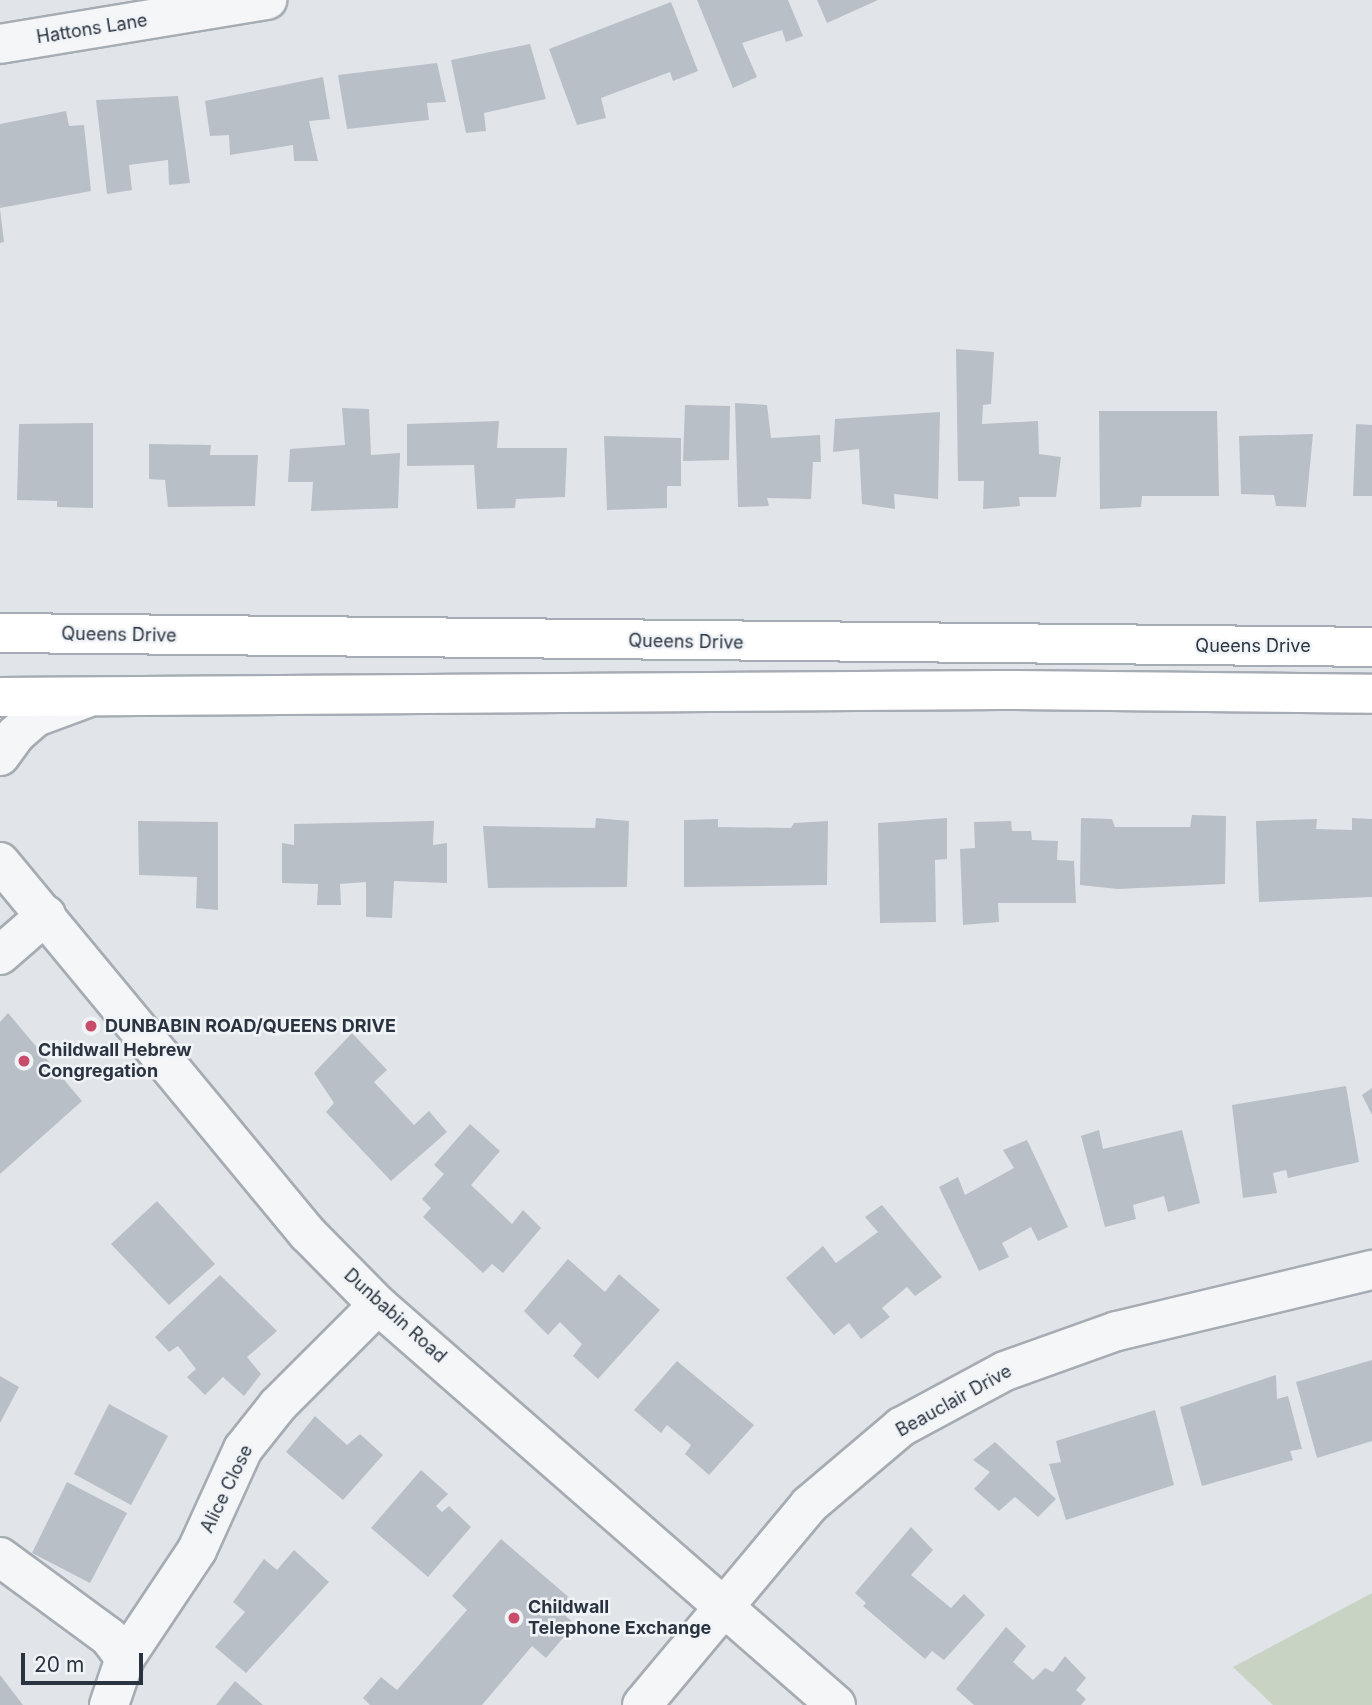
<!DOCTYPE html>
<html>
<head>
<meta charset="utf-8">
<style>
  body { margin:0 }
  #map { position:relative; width:1372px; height:1705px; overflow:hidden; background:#e1e5e9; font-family:Inter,sans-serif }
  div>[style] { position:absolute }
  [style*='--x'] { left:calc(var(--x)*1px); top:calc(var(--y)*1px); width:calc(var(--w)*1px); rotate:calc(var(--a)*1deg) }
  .green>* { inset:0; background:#c8d3c3 }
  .building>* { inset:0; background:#b9bfc6 }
  .roads { filter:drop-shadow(2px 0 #a6acb3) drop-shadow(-2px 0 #a6acb3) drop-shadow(0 2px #a6acb3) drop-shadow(0 -2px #a6acb3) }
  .minor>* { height:38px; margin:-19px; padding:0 19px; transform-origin:19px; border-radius:19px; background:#f4f6f8 }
  .highway>* { height:38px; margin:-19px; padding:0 19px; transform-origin:19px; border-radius:19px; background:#fff }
  .dots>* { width:19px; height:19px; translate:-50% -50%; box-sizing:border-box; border:4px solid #f1f4f7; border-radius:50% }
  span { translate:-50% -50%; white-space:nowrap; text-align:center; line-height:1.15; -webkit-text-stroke:5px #f1f4f7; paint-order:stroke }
  .street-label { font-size:18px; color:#2a3440 }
  .poi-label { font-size:18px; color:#2a3440; font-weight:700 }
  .left { translate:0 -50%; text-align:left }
  .scale { position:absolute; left:21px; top:1653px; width:122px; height:32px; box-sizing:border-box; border:4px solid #2a3440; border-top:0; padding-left:9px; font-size:21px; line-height:24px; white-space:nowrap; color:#2a3440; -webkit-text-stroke:5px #f1f4f7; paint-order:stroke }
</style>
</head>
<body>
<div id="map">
  <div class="green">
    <i style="clip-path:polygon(1372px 1593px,1372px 1705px,1273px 1705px,1233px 1667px)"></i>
  </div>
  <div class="building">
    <i style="clip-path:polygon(697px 0,788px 0,803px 36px,786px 42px,782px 30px,742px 43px,757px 77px,733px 88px)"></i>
    <i style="clip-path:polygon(817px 0,878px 0,827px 23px)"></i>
    <i style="clip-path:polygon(671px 2px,698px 71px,673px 81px,670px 72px,601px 98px,606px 118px,577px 125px,549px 49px)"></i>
    <i style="clip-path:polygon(530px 44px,546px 99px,484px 113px,486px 131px,466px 133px,451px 60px)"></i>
    <i style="clip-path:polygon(437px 63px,446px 102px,427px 103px,429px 120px,347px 129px,338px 75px)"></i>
    <i style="clip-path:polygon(323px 77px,330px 119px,309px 121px,318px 161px,294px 161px,293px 145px,230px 155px,229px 135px,210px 136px,205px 101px)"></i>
    <i style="clip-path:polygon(178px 96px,190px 183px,169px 185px,168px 160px,129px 165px,132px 190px,107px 194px,96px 100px)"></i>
    <i style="clip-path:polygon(66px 111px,69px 126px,84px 125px,91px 191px,0 208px,0 124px)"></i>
    <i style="clip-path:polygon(0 209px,4px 242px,0 243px)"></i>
    <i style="clip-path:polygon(956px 349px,994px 352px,991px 404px,983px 405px,982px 424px,1038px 421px,1039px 454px,1061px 457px,1056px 497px,1019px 497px,1020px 506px,983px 509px,984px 481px,958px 481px)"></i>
    <i style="clip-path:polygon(735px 403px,767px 405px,771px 438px,820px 435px,821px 462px,813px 462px,811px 499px,767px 498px,769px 506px,738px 507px)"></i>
    <i style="clip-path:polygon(685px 405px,730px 406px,729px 460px,683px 461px)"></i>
    <i style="clip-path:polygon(342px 408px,369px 409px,371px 455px,400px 453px,398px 508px,311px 511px,313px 482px,288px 482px,290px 449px,345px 445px)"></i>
    <i style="clip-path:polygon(1099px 411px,1217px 411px,1219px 496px,1142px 496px,1141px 507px,1100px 509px)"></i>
    <i style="clip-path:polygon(940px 412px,938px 499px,894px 494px,895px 509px,862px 504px,859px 449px,833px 452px,835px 419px)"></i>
    <i style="clip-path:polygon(499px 421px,497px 448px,567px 448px,565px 497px,516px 499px,515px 508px,477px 509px,474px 465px,407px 466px,407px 424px)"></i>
    <i style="clip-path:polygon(93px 423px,93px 508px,57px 507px,57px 501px,17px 500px,19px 424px)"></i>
    <i style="clip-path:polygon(1356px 424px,1372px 425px,1372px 496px,1353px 496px)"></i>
    <i style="clip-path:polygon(1313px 434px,1306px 507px,1276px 506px,1274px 495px,1241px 494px,1239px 436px)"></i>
    <i style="clip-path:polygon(604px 436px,681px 438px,681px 486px,667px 486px,667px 508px,607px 510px)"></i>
    <i style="clip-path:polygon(149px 444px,211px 445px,210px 455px,258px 455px,255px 506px,168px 507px,165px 480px,149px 479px)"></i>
    <i style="clip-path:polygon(1192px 815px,1226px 816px,1225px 884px,1118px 889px,1080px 885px,1081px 818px,1112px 819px,1115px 827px,1190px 827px)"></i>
    <i style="clip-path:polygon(596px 818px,629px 821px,627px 887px,488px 888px,483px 826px,595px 828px)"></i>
    <i style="clip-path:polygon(947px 818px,947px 859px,935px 860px,936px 922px,880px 923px,878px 823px)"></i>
    <i style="clip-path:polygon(1352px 818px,1372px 819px,1372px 897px,1259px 902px,1256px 821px,1317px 819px,1316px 829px,1352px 830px)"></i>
    <i style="clip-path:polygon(718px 819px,718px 827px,791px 828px,794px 823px,828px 821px,827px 885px,684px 887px,684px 820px)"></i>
    <i style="clip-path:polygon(138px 821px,218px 822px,218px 910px,196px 908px,197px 877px,139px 875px)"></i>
    <i style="clip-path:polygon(434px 821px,433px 845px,447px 843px,447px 883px,394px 881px,392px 918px,366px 917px,366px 882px,340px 884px,341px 905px,317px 905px,318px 884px,282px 883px,282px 843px,294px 845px,294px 824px)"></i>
    <i style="clip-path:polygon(1011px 821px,1012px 831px,1031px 831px,1032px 840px,1058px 841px,1057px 860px,1074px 861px,1076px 903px,998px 903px,999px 922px,963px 925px,960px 849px,975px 848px,974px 822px)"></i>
    <i style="clip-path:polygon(8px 1013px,82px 1101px,0 1174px,0 1022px)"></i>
    <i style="clip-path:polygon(352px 1033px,387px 1070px,374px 1082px,414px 1125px,429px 1111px,447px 1132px,391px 1181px,326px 1112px,334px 1103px,314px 1073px)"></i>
    <i style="clip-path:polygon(1346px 1086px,1359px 1162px,1288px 1178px,1286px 1170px,1273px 1173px,1277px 1193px,1243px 1198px,1232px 1105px)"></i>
    <i style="clip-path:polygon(1372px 1088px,1372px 1115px,1362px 1095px)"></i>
    <i style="clip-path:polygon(470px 1124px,500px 1151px,471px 1185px,512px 1224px,523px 1210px,541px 1228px,503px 1273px,492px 1264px,483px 1273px,423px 1217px,431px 1208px,422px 1199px,444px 1174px,434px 1165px)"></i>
    <i style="clip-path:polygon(1099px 1130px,1103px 1149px,1182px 1130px,1200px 1203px,1168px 1212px,1164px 1196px,1133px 1205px,1136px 1219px,1105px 1227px,1081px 1136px)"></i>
    <i style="clip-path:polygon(1027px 1140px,1068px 1227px,1038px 1241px,1031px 1227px,1002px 1243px,1009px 1257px,979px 1271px,939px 1187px,958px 1177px,965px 1195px,1014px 1168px,1003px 1150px)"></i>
    <i style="clip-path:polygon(157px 1201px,215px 1264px,169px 1305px,111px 1244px)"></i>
    <i style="clip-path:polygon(882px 1205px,942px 1277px,915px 1296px,907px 1287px,882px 1308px,890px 1317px,861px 1339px,849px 1323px,834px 1335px,786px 1278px,823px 1246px,836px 1263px,878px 1232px,865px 1217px)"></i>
    <i style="clip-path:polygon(568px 1259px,605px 1292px,619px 1274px,660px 1310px,598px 1379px,573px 1356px,582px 1344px,560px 1322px,548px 1335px,524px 1311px)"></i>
    <i style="clip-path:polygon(220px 1275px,277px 1331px,247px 1357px,261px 1374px,244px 1396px,223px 1377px,205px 1395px,187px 1377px,196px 1369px,178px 1346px,169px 1352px,155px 1337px)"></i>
    <i style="clip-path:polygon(1372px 1360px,1372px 1441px,1317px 1458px,1296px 1382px)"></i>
    <i style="clip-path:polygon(677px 1361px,754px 1425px,709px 1475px,685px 1454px,691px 1445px,667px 1425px,661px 1433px,634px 1410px)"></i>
    <i style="clip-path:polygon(1276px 1375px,1277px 1399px,1288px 1396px,1302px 1449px,1290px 1451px,1293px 1460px,1202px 1486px,1180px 1407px)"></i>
    <i style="clip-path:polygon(0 1376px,19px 1387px,0 1423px)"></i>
    <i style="clip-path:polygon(109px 1404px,168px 1436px,131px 1505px,74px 1474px)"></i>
    <i style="clip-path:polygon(1155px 1410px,1174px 1485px,1066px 1520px,1049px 1464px,1061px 1462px,1056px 1441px)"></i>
    <i style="clip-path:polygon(315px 1416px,347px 1445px,360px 1434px,383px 1455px,343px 1500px,286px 1452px)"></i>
    <i style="clip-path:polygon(995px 1442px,1056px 1499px,1038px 1517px,1015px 1497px,999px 1511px,974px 1489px,990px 1472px,973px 1460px)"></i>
    <i style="clip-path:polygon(421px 1470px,448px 1494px,436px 1506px,442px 1512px,449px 1506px,471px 1527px,428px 1577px,371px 1528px)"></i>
    <i style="clip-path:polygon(67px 1482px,127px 1513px,90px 1583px,32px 1553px)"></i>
    <i style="clip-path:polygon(911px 1527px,933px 1550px,911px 1575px,951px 1608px,964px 1594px,985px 1615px,944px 1660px,932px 1651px,925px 1659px,863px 1606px,866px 1603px,855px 1593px)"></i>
    <i style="clip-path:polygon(501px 1539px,572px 1600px,562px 1613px,575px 1624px,546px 1658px,532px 1646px,482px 1705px,370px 1705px,363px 1698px,381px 1677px,397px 1690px,467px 1610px,452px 1596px)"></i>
    <i style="clip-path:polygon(294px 1550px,329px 1582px,246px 1673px,215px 1647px,245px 1612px,233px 1602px,264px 1559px,277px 1570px)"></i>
    <i style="clip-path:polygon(1006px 1627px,1026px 1646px,1013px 1662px,1033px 1680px,1045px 1668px,1053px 1672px,1065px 1656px,1086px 1678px,1076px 1690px,1086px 1699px,1081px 1705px,974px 1705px,956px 1689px)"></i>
    <i style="clip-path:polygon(0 1675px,23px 1705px,0 1705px)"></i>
    <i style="clip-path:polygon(235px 1681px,263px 1705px,216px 1705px)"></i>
  </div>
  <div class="roads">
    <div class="minor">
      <i style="--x:0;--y:44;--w:271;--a:-9.4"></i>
      <i style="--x:0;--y:756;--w:26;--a:-54"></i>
      <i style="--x:15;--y:735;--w:28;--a:-41"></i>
      <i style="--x:36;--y:717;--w:54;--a:-20.4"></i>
      <i style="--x:0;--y:862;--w:483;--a:50.4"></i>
      <i style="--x:308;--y:1234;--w:100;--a:45.4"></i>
      <i style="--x:378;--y:1305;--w:608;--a:41.13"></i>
      <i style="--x:0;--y:955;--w:61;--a:-41"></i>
      <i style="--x:0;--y:1557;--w:135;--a:36.3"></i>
      <i style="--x:109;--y:1637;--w:26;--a:53"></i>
      <i style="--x:109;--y:1705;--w:50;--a:-71.2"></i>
      <i style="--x:125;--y:1658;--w:130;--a:-56.3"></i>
      <i style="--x:197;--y:1550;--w:111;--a:-65.5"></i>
      <i style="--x:243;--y:1449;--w:56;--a:-51.5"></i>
      <i style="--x:278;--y:1405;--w:141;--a:-45"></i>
      <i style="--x:642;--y:1705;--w:261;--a:-50.1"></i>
      <i style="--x:809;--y:1505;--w:121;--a:-40.3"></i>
      <i style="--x:901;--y:1427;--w:118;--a:-28.3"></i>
      <i style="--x:1005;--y:1371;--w:119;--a:-19.7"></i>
      <i style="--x:1117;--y:1331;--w:262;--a:-13.5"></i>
    </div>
    <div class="highway">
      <i style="--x:0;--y:633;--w:1372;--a:0.58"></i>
      <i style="--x:0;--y:697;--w:1015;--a:-0.4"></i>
      <i style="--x:1015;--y:690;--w:357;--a:0.6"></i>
    </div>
  </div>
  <div class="dots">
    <i style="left:91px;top:1026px;background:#c84d6a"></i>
    <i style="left:24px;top:1061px;background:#c84d6a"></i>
    <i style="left:514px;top:1618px;background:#c84d6a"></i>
  </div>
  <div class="street-label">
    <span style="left:92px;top:29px;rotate:-9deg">Hattons Lane</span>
    <span style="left:119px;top:635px;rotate:1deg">Queens Drive</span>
    <span style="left:686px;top:642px;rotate:1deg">Queens Drive</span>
    <span style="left:1253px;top:646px">Queens Drive</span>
    <span style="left:395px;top:1316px;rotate:42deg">Dunbabin Road</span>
    <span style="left:954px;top:1401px;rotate:-29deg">Beauclair Drive</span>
    <span style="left:227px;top:1489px;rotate:-64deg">Alice Close</span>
  </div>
  <div class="poi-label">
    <span class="left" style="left:105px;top:1026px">DUNBABIN ROAD/QUEENS DRIVE</span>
    <span class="left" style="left:38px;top:1061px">Childwall Hebrew<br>Congregation</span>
    <span class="left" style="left:528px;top:1618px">Childwall<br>Telephone Exchange</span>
  </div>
  <div class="scale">20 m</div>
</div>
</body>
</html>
